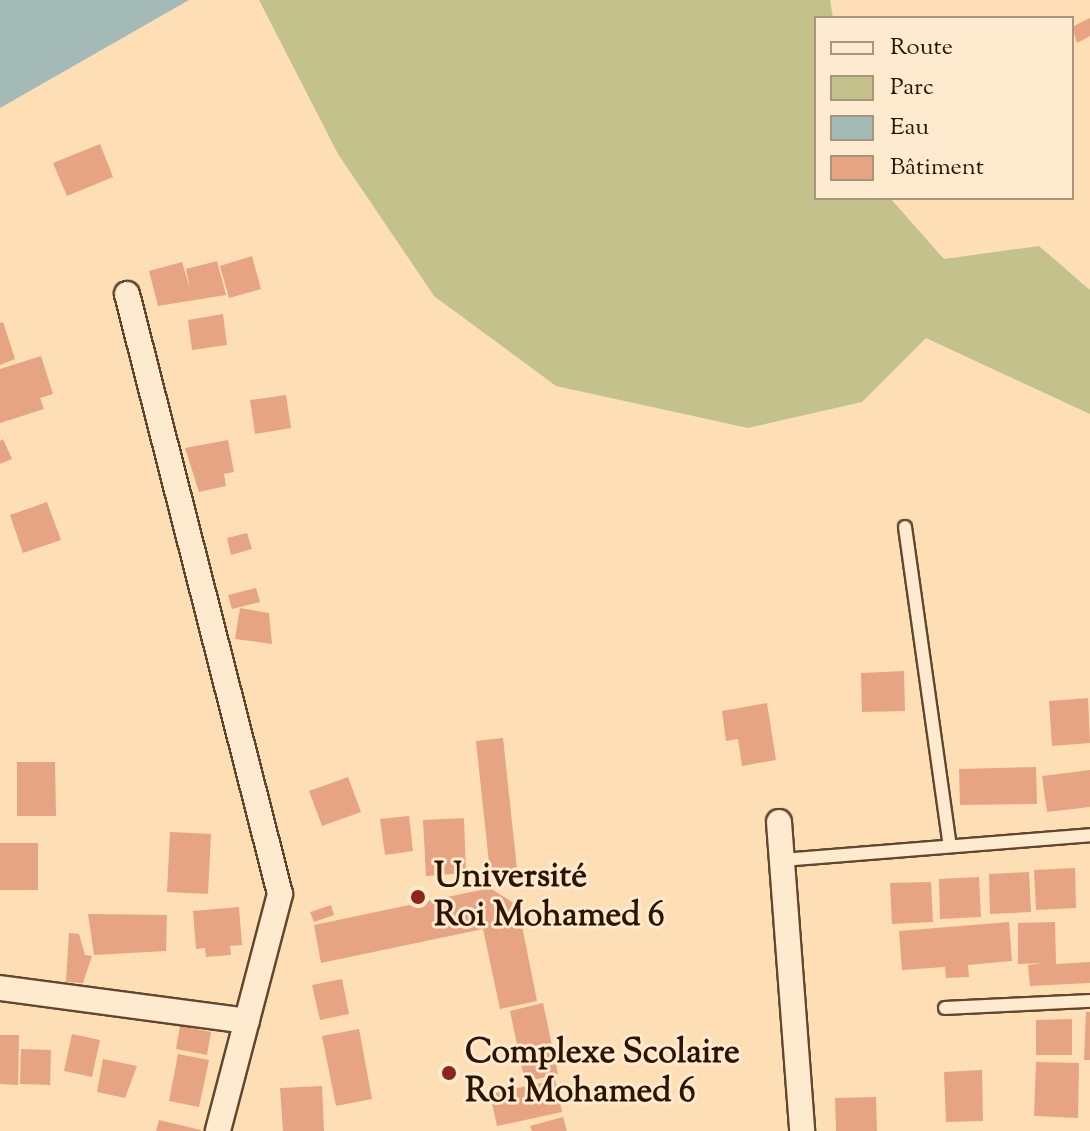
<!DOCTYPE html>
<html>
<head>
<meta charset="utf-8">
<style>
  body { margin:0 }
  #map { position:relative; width:1090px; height:1131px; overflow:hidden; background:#fedfb5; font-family:"Sorts Mill Goudy",serif }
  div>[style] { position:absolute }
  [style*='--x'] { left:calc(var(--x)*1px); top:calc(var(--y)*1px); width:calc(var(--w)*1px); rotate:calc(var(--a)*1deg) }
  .green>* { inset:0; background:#c3c18c }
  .water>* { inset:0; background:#a3bab7 }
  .building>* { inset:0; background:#e7a482 }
  .roads { filter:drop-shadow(2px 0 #63462e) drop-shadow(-2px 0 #63462e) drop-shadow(0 2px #63462e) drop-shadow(0 -2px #63462e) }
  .service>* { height:12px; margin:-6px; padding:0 6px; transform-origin:6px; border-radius:6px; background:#feeacf }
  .minor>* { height:24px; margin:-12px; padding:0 12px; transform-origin:12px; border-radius:12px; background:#feeacf }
  .dots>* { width:22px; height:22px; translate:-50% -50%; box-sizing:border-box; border:4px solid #feeacf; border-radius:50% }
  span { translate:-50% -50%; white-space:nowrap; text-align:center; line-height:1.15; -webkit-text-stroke:6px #feeacf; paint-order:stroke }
  .poi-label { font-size:34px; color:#2f1301; font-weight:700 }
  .left { translate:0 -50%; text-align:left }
  .legend { position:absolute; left:814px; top:16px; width:260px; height:184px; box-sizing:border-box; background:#feeacf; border:2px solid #ab947d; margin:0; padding:10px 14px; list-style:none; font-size:24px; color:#2f1301 }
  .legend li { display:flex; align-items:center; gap:16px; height:40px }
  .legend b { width:40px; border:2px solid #ab947d }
</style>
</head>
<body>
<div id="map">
  <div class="green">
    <i style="clip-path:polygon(259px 0,830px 0,833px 18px,816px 18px,816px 198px,890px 198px,944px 259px,1039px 246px,1090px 290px,1090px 414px,926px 338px,862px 402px,748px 428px,556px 386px,434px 296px,338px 154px)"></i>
  </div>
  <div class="water">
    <i style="clip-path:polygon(0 0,189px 0,0 108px)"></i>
  </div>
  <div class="building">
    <i style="clip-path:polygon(1090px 18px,1090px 36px,1077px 43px,1072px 27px)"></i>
    <i style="clip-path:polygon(100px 144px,113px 177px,67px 196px,53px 163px)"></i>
    <i style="clip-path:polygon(252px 256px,261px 289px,229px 298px,220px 266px)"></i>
    <i style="clip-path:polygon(217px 261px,226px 295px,158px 306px,149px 271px,182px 262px,190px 289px,186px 269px)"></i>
    <i style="clip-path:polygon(223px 314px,227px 345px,192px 350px,188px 320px)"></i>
    <i style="clip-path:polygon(3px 322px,15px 359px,0 365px,0 323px)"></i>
    <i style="clip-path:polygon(41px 356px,53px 394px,40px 398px,44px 409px,0 423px,0 369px)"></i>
    <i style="clip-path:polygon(286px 395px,291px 428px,255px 434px,250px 400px)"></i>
    <i style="clip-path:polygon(3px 439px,12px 459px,0 464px,0 441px)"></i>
    <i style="clip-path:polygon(228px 440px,234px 472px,224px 474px,226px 486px,199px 492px,185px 448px)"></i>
    <i style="clip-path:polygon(47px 502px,61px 540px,23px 553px,10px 515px)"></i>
    <i style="clip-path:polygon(247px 533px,252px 549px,231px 555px,227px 538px)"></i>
    <i style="clip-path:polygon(256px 588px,260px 602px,232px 609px,228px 595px)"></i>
    <i style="clip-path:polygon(240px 608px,269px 613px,272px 644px,235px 639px)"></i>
    <i style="clip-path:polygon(904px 671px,905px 711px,862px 712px,861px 673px)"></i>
    <i style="clip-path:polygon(1088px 698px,1090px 743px,1052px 746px,1049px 701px)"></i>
    <i style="clip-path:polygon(767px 703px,776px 760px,742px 766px,738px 739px,726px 741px,722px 711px)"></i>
    <i style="clip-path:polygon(503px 738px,517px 869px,490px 872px,476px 741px)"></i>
    <i style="clip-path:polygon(17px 762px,55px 762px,56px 816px,17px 816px)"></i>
    <i style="clip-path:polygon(1036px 767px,1037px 804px,960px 805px,959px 769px)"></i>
    <i style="clip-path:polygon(1090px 770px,1090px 807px,1047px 812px,1042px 776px)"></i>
    <i style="clip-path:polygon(348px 777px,361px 812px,322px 826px,309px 791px)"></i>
    <i style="clip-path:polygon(409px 816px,413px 851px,385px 855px,380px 819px)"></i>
    <i style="clip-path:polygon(464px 818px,466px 873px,426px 876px,423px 820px)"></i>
    <i style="clip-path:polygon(170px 832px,211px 834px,208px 894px,167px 892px)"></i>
    <i style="clip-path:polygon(0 843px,38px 843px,38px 890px,0 890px)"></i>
    <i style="clip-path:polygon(1075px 868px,1076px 908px,1036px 910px,1034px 870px)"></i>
    <i style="clip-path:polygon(1029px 872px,1031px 912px,990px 914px,989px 874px)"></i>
    <i style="clip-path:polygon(979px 877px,981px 917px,940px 919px,939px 879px)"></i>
    <i style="clip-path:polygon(931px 882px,933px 922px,892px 924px,890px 883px)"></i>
    <i style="clip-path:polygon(490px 888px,518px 906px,537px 1001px,500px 1009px,483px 929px,321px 963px,314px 925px)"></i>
    <i style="clip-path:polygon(331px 905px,334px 915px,314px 922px,310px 912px)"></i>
    <i style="clip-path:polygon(239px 907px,242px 945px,230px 946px,231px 955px,206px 957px,205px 948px,196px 949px,193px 911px)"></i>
    <i style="clip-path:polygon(88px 914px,167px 915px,166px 951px,94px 955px)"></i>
    <i style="clip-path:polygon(1009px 922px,1012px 961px,968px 965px,969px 977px,946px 978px,945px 967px,902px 970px,899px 931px)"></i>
    <i style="clip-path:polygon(1055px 922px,1056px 964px,1090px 962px,1090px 983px,1030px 986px,1028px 965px,1042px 963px,1018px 964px,1018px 923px)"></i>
    <i style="clip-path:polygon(69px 933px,79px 934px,85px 955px,92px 956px,83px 983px,66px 982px)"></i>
    <i style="clip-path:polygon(342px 979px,349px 1014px,320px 1020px,312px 985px)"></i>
    <i style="clip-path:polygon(543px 1003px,558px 1074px,525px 1082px,510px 1011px)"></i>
    <i style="clip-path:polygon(1086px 1012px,1090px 1012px,1090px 1060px,1084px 1060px)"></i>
    <i style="clip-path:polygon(1072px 1019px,1072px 1055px,1036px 1055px,1036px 1020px)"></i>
    <i style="clip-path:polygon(180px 1026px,211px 1032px,207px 1055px,176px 1049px)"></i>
    <i style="clip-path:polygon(359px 1029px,372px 1099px,336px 1106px,322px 1036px)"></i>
    <i style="clip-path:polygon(72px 1034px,100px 1040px,92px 1077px,64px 1071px)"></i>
    <i style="clip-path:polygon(0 1035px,19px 1035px,18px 1085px,0 1084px)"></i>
    <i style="clip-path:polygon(21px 1049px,51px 1050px,50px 1085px,20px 1084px)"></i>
    <i style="clip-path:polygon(178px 1054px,209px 1060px,199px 1107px,169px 1101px)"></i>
    <i style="clip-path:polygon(103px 1059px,137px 1066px,125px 1098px,97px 1092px)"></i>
    <i style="clip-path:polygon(1036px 1062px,1079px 1063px,1078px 1118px,1034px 1116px)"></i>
    <i style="clip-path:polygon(982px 1070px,983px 1121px,946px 1122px,944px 1072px)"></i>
    <i style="clip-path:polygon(555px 1080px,562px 1112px,497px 1126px,490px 1094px)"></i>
    <i style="clip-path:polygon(322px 1086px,324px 1131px,283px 1131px,280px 1088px)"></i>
    <i style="clip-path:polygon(876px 1097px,877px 1131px,836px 1131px,835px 1098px)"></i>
    <i style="clip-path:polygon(563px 1117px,567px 1131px,532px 1131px,530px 1126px)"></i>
    <i style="clip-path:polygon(159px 1120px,201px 1130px,201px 1131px,156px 1131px)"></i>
  </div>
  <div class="roads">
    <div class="service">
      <i style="--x:905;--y:527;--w:322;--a:82"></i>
      <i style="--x:782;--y:860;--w:309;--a:-4.6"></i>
      <i style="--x:945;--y:1008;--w:145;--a:-2.8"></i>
    </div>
    <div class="minor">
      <i style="--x:127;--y:294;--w:619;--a:75.69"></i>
      <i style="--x:280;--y:894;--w:245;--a:104.7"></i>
      <i style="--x:779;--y:822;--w:310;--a:85.7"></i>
      <i style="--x:0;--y:988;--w:249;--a:7.6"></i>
    </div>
  </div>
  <div class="dots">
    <i style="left:418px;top:897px;background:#8f2418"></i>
    <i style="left:449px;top:1073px;background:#8f2418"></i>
  </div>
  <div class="poi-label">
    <span class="left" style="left:434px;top:897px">Université<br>Roi Mohamed 6</span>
    <span class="left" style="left:465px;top:1073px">Complexe Scolaire<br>Roi Mohamed 6</span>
  </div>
  <ul class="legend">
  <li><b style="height:10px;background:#feeacf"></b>Route</li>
  <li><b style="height:22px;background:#c3c18c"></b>Parc</li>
  <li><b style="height:22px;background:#a3bab7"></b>Eau</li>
  <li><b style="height:22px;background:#e7a482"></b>Bâtiment</li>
  </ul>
</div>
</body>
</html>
